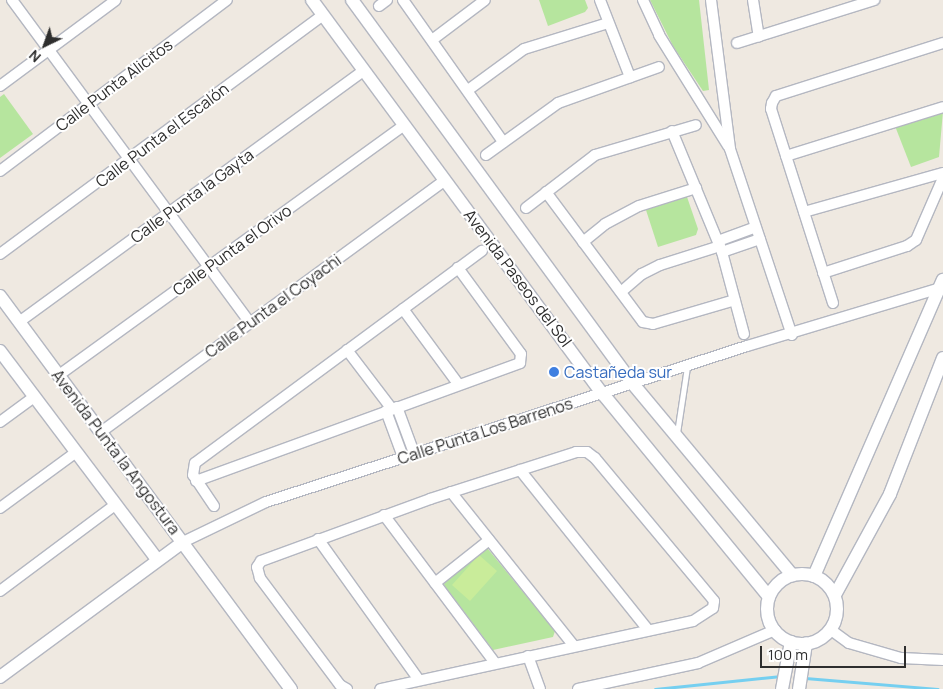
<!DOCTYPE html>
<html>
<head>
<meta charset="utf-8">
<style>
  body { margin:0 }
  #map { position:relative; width:943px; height:689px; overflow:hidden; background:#efe9e1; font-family:Manrope,sans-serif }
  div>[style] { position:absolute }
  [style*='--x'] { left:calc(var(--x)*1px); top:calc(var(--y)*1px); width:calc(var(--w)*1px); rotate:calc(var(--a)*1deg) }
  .green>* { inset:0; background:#b6e59e }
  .pitch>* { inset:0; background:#c9ec9a }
  .stream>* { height:3px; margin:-1.5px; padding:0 1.5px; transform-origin:1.5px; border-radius:1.5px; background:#75cff0 }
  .roads { filter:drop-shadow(1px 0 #b4b7c1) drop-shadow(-1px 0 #b4b7c1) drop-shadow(0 1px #b4b7c1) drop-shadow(0 -1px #b4b7c1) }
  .service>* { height:5px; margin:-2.5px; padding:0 2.5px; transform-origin:2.5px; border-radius:2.5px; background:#fff }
  .minor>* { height:10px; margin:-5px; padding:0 5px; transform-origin:5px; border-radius:5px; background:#fff }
  .tertiary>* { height:12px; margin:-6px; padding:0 6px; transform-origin:6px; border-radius:6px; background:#fff }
  .tertiary>.ring { margin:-6px; padding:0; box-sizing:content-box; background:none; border:12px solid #fff; border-radius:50% }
  .dots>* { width:14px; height:14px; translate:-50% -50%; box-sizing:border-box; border:2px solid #fff; border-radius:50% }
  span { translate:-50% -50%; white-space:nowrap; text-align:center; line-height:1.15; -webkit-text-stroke:4px #fff; paint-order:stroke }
  .street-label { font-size:16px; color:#2e2e2e }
  .shop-label { font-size:16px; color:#366cbe }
  .left { translate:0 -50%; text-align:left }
  .north { position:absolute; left:20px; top:20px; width:50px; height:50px; -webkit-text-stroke:4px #fff; paint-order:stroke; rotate:222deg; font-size:14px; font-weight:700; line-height:20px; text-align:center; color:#2e2e2e }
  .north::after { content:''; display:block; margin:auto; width:18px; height:22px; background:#2e2e2e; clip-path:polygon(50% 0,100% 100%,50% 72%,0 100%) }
  .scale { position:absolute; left:760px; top:646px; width:146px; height:22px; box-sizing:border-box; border:2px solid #2e2e2e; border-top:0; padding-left:6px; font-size:15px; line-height:18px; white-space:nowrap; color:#2e2e2e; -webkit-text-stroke:4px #fff; paint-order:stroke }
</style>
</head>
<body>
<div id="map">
  <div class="green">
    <i style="clip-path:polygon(539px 0,585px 0,588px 8px,585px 12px,548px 26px)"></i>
    <i style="clip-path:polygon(650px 0,699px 0,709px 90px,703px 91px,673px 46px)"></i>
    <i style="clip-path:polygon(4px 94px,33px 134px,0 158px,0 97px)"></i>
    <i style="clip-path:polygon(943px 111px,939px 157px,911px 167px,895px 126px)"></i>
    <i style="clip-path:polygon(682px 194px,687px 197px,698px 229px,696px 235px,658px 247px,645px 207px)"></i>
    <i style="clip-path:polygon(482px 548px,488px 549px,555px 631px,553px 637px,493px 650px,444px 585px,445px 579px)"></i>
  </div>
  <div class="pitch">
    <i style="clip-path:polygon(479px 555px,497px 571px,470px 601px,452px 585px)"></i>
  </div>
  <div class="stream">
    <i style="--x:805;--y:678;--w:133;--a:4.7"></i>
    <i style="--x:655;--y:689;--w:127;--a:-5.9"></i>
  </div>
  <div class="roads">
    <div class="service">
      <i style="--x:677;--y:433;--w:67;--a:-81.4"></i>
    </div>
    <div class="minor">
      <i style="--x:12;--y:0;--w:401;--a:53.6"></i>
      <i style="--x:403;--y:0;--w:174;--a:54.8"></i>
      <i style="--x:600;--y:0;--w:83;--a:68.7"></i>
      <i style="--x:643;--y:0;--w:38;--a:65"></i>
      <i style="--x:659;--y:35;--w:131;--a:58.1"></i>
      <i style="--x:711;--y:0;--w:150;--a:82.7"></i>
      <i style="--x:730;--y:149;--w:196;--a:71.6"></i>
      <i style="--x:753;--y:0;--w:37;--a:81"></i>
      <i style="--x:379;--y:6;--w:10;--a:-37"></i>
      <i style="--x:432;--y:40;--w:66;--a:-37"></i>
      <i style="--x:737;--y:43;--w:144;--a:-17.4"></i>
      <i style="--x:0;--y:86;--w:144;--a:-36.6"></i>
      <i style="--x:468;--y:90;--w:69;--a:-36.2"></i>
      <i style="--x:524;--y:49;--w:88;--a:-17.2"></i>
      <i style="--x:672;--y:131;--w:131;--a:67.5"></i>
      <i style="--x:722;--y:252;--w:85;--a:75"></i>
      <i style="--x:486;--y:155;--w:89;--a:-35.8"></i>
      <i style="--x:558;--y:103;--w:107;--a:-19.6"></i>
      <i style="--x:786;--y:156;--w:164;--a:-17.3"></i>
      <i style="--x:0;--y:171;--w:284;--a:-37"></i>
      <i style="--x:546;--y:192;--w:162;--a:53.3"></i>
      <i style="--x:643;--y:322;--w:10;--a:11"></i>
      <i style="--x:653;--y:324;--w:85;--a:-16.3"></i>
      <i style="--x:526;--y:208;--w:87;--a:-37.5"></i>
      <i style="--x:595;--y:155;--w:105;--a:-16.5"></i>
      <i style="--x:804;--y:212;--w:144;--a:-15.7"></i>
      <i style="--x:718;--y:241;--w:40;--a:-20.2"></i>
      <i style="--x:583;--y:242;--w:28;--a:-39"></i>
      <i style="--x:605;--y:224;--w:38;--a:-28"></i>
      <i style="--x:639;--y:206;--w:60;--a:-17.5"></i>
      <i style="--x:722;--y:252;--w:40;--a:-18.9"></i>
      <i style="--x:0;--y:254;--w:402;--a:-36.5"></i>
      <i style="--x:823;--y:273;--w:88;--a:-17.8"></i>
      <i style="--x:907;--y:246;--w:11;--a:-34"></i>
      <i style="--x:916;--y:240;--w:68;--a:-66.5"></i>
      <i style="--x:621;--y:292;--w:28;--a:-41"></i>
      <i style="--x:642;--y:274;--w:20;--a:-27"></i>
      <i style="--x:660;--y:265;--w:63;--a:-17.6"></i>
      <i style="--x:833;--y:303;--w:204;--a:-107.7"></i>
      <i style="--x:771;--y:109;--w:6;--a:-81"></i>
      <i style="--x:772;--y:103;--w:8;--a:-60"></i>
      <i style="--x:776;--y:96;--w:175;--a:-17.6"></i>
      <i style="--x:403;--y:309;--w:94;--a:53.6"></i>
      <i style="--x:19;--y:322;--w:427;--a:-36.1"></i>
      <i style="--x:347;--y:350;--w:74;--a:52.7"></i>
      <i style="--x:59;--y:375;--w:426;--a:-35.9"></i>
      <i style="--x:397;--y:407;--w:49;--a:69.7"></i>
      <i style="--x:386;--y:411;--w:49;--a:69.7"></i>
      <i style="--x:0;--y:422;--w:42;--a:-36.3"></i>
      <i style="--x:101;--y:432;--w:426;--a:-36.2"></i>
      <i style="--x:520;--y:470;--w:205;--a:51.3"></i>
      <i style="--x:196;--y:481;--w:345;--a:-20"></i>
      <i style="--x:520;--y:363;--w:9;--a:-84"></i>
      <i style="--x:521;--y:354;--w:107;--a:-126.2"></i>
      <i style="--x:451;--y:492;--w:197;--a:51.4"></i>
      <i style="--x:214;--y:506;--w:37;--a:-124"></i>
      <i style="--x:193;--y:475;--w:12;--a:-81"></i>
      <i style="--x:195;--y:463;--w:357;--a:-36.5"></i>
      <i style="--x:0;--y:508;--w:93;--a:-36.3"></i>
      <i style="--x:384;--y:515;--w:185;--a:53.1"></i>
      <i style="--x:318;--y:539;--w:173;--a:54.4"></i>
      <i style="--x:183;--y:542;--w:92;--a:-25.7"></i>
      <i style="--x:266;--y:502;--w:506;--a:-17.97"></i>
      <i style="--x:747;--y:346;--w:202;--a:-16.7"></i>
      <i style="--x:435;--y:583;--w:69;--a:-38.5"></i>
      <i style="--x:0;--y:591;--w:144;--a:-36.8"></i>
      <i style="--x:831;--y:630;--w:22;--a:36"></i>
      <i style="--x:849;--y:643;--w:54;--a:16.1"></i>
      <i style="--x:901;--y:658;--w:42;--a:2.7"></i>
      <i style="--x:528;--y:656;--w:35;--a:70"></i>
      <i style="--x:347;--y:689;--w:8;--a:-150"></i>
      <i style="--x:340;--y:685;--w:134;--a:-126.8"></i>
      <i style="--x:260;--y:578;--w:11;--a:-105"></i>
      <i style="--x:257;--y:567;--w:7;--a:-56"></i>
      <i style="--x:261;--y:561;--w:180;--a:-20.1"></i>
      <i style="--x:430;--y:499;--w:153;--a:-17.8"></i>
      <i style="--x:576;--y:452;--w:11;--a:0"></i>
      <i style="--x:587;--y:452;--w:10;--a:37"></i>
      <i style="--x:595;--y:458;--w:186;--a:50.2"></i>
      <i style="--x:714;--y:601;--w:7;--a:98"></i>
      <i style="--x:713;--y:608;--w:24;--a:147"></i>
      <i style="--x:693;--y:621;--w:320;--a:167.7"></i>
      <i style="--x:578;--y:689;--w:123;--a:-12.2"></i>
      <i style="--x:698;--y:663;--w:84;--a:-23.2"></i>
    </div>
    <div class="tertiary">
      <i style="--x:312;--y:0;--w:490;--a:53.6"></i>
      <i style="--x:603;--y:394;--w:262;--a:50.7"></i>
      <i style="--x:352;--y:0;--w:476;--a:53.8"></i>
      <i style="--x:633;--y:384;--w:249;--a:50.2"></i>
      <i style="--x:0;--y:296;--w:489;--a:53.5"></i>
      <i style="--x:0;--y:351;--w:261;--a:53"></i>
      <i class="ring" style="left:767px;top:574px;width:58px;height:58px"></i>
      <i style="--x:814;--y:576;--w:323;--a:-66.5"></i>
      <i style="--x:835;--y:595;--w:115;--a:-61.4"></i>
      <i style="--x:890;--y:494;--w:146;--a:-68.7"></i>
      <i style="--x:0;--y:677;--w:227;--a:-36.4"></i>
      <i style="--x:782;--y:689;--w:48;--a:-79.2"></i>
      <i style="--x:799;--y:689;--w:46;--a:-81.2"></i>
    </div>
  </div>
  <div class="dots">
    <i style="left:554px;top:372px;background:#3f7fe0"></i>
  </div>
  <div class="street-label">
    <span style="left:114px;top:85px;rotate:-37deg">Calle Punta Alicitos</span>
    <span style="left:162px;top:135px;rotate:-37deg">Calle Punta el Escalón</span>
    <span style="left:192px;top:196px;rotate:-36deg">Calle Punta la Gayta</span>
    <span style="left:232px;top:250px;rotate:-36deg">Calle Punta el Orivo</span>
    <span style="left:518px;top:278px;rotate:53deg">Avenida Paseos del Sol</span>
    <span style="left:273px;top:306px;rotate:-36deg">Calle Punta el Coyachi</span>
    <span style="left:485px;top:431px;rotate:-18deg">Calle Punta Los Barrenos</span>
    <span style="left:116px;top:452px;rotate:53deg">Avenida Punta la Angostura</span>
  </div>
  <div class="shop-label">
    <span class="left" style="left:564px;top:372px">Castañeda sur</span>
  </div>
  <div class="north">N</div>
  <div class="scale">100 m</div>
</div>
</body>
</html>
